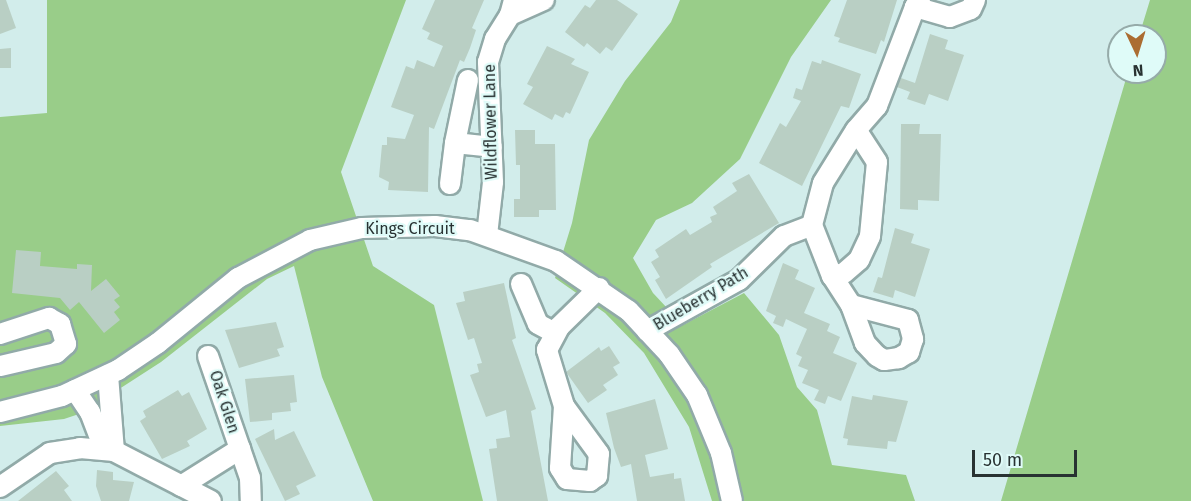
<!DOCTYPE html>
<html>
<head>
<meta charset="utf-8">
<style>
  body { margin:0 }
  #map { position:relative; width:1191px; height:501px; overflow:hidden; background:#d2edeb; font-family:"Fira Sans",sans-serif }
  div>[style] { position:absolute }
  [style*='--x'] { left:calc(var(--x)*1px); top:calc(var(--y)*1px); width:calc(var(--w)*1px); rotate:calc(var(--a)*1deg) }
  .green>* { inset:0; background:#99cd89 }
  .building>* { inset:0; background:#b9cfc4 }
  .roads { filter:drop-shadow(2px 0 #91aaa8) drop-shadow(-2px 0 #91aaa8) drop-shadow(0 2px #91aaa8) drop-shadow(0 -2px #91aaa8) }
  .minor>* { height:20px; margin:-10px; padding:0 10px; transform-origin:10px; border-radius:10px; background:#fff }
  span { translate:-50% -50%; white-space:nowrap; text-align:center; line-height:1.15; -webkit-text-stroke:4.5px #dffbf8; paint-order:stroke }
  .street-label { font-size:16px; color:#283232 }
  .north { position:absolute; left:1107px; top:24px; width:60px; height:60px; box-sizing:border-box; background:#dffbf8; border:2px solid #96aba9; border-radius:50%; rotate:176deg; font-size:16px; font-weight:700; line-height:24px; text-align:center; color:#283232 }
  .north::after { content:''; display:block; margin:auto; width:21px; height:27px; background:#ab6d32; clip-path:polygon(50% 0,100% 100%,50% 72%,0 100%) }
  .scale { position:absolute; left:972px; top:450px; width:105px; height:27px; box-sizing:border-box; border:3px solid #283232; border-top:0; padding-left:8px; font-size:18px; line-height:21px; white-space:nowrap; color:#283232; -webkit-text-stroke:4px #dffbf8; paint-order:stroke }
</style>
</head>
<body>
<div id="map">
  <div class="green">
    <i style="clip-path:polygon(47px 0,406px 0,341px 172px,373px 266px,434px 305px,483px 501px,373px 501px,322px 377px,294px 266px,267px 279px,161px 362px,82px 413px,64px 419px,0 426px,0 117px,47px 113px)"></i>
    <i style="clip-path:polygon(680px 0,831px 0,791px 57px,740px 159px,692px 203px,656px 220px,633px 258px,653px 293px,683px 325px,744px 293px,779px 335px,797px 387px,817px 410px,832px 465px,906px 475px,915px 501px,712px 501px,689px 427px,644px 353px,605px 313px,555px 278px,572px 223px,589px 140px,625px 81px,671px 22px)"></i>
    <i style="clip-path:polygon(1150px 0,1191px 0,1191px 501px,1001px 501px,1128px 72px,1155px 72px,1155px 36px,1139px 36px)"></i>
  </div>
  <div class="building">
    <i style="clip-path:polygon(0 0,6px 0,16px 28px,0 34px)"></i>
    <i style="clip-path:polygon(435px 0,484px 0,472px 28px,476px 30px,470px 48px,464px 62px,460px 60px,434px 129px,429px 127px,428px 192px,388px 190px,389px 182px,379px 177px,382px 145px,387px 145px,387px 137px,405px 139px,414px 115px,391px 107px,406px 66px,414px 69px,417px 60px,434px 67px,443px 46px,427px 39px,430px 33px,422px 29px)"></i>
    <i style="clip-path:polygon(596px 0,617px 0,638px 14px,612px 51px,606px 47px,600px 54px,587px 43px,584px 47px,565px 32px,585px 5px,590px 8px)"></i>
    <i style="clip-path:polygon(847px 0,897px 0,884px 42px,881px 40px,876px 54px,838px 42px,840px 38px,834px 36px)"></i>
    <i style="clip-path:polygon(930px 34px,948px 40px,945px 49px,964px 55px,948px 101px,929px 94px,925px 105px,907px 99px,910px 92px,897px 87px,901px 78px,915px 83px)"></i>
    <i style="clip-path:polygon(547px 46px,575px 59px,571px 64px,589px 72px,570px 114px,566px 112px,563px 118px,555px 114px,552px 120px,523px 104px,533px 87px,527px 84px)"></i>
    <i style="clip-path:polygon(11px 48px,11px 68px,0 68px,0 49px)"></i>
    <i style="clip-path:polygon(822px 60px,861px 74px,849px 108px,841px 106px,802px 186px,759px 163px,780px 123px,786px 127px,801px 101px,793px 98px,796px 88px,802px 90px,812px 61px,821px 64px)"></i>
    <i style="clip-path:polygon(901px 124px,920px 124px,919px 134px,941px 134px,939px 201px,918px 200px,918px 210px,900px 209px)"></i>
    <i style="clip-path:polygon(515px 130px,535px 130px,535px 144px,555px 144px,556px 210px,539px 210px,539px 217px,514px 217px,514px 199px,520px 199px,520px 165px,516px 165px)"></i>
    <i style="clip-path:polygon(749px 174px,779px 223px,710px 264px,712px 267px,666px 299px,655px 280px,660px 277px,651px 262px,659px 257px,655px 250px,686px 229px,690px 235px,712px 222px,710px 217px,717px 214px,713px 207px,737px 191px,732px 183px)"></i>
    <i style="clip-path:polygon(895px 228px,914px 234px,911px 243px,930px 249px,915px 297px,895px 290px,893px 298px,873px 292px,878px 277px,882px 278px)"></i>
    <i style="clip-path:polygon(16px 250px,41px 252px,40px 266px,77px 269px,77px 264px,92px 265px,91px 291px,106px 279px,120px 296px,114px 300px,120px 307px,114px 312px,120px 320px,104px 333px,79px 302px,70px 310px,60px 298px,12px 293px)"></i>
    <i style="clip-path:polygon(783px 263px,799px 270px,795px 279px,815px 288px,804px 313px,830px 324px,827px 331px,840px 337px,833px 353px,857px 363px,841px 401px,828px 396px,825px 404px,814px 400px,819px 390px,802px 383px,808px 370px,798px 366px,802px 357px,796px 354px,807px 329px,786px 319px,783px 327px,773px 323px,776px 316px,766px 311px)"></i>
    <i style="clip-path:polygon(504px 283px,516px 338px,512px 340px,536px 409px,531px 411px,548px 501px,497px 501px,489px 449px,497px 448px,496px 439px,510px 437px,506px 410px,486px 417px,470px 375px,479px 372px,477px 364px,482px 363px,474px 338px,468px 340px,456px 303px,465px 301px,463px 292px)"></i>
    <i style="clip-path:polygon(276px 322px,284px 347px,277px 349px,280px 356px,239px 368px,225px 330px)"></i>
    <i style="clip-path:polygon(609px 346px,620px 363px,613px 367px,618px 375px,603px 385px,607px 390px,588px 403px,566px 372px,599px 347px,601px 351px)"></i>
    <i style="clip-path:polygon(294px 375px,297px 402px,290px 403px,291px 411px,272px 413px,272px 420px,250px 422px,245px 379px)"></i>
    <i style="clip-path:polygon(178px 390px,182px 396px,189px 392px,207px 429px,187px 441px,190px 446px,162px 459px,140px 421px,146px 417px,143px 411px)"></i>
    <i style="clip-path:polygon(873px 395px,908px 401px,896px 442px,888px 441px,887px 449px,847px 445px,848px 439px,843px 438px,852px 396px,872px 400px)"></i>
    <i style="clip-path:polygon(655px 399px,668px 449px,645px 455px,650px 477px,674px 473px,674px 479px,681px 478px,685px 501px,637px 501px,631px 464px,621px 467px,614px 448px,606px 413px)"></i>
    <i style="clip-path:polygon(274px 429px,275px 440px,294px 431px,316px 476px,296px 486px,300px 494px,285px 501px,255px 439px)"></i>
    <i style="clip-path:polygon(97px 470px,113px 472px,113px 480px,134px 482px,129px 501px,101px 501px,96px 486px)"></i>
    <i style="clip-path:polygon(56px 471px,69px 486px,64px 490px,72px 501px,18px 501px)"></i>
  </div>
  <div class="roads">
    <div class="minor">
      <i style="--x:920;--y:0;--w:9;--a:126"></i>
      <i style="--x:915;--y:7;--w:36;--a:16"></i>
      <i style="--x:950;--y:17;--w:22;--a:-21"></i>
      <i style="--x:971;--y:9;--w:10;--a:-66"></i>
      <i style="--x:510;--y:15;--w:37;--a:-24"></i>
      <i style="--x:468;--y:80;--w:64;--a:101.7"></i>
      <i style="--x:455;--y:143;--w:37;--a:6"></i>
      <i style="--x:450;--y:184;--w:41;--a:-83"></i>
      <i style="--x:487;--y:235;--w:53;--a:-83.5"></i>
      <i style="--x:493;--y:182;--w:120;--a:-92.4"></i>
      <i style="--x:488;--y:62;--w:24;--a:-73"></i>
      <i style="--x:495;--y:39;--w:28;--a:-58"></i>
      <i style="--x:510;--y:15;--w:16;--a:-75"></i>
      <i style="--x:832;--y:276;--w:55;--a:-111.4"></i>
      <i style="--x:812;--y:225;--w:43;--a:-75.3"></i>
      <i style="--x:823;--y:183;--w:62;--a:-58.1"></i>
      <i style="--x:521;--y:284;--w:43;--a:67"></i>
      <i style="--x:538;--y:324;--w:19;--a:28"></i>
      <i style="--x:851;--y:305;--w:59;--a:14.7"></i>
      <i style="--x:908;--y:320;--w:20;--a:75"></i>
      <i style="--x:913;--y:339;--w:14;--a:107"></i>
      <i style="--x:909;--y:352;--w:12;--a:149"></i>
      <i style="--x:899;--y:358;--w:15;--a:172"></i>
      <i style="--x:884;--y:360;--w:8;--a:-150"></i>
      <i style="--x:877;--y:356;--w:18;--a:-133"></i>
      <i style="--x:865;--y:343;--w:40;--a:-110.2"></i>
      <i style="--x:851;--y:305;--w:35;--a:-123"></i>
      <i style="--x:832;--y:276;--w:12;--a:-14"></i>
      <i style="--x:844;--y:273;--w:20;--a:-41"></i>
      <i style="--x:859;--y:260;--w:26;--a:-65"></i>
      <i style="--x:870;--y:236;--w:74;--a:-84.6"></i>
      <i style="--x:877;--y:162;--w:38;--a:-123"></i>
      <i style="--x:856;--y:130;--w:32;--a:-49"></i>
      <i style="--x:877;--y:106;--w:106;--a:-69"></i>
      <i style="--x:647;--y:331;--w:105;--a:-29"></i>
      <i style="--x:739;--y:280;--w:63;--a:-44.4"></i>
      <i style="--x:784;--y:236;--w:30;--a:-21"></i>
      <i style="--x:0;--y:334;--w:52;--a:-18.1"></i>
      <i style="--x:49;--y:318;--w:13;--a:29"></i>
      <i style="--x:60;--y:324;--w:21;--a:73"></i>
      <i style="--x:66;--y:344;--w:13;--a:138"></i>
      <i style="--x:56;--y:353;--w:57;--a:166.9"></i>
      <i style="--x:208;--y:356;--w:129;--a:71"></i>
      <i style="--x:250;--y:478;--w:23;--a:88"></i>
      <i style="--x:108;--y:375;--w:76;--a:85.5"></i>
      <i style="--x:75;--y:390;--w:27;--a:56"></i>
      <i style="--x:90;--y:412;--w:40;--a:69"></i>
      <i style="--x:564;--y:406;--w:62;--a:93.7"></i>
      <i style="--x:560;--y:468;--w:13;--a:58"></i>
      <i style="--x:567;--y:479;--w:23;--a:5"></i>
      <i style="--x:590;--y:481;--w:9;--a:-36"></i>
      <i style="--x:597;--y:476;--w:22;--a:-85"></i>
      <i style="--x:599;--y:454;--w:59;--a:-126.1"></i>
      <i style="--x:564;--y:406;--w:59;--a:-106.9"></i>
      <i style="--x:547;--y:350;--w:26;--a:-62"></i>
      <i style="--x:559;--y:327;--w:56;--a:-44.3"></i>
      <i style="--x:0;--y:412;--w:64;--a:-14.5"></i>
      <i style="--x:62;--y:396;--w:62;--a:-24.9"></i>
      <i style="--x:118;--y:370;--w:48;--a:-34"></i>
      <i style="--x:158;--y:343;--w:103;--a:-39.1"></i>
      <i style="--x:238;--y:278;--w:81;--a:-27.8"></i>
      <i style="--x:310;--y:240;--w:53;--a:-13"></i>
      <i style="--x:362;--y:228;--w:73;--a:-1.6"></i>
      <i style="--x:435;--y:226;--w:35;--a:7"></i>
      <i style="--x:470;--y:230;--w:91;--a:19.8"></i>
      <i style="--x:556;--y:261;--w:88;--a:34.4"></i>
      <i style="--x:629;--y:311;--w:59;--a:47.1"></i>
      <i style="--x:669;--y:354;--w:50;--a:55.7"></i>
      <i style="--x:697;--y:395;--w:63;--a:67.5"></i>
      <i style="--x:721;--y:453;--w:49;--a:77.1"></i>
      <i style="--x:181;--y:486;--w:70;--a:-32.1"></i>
      <i style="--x:0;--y:487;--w:60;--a:-34.2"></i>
      <i style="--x:50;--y:453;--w:30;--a:-9"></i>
      <i style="--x:80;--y:448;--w:34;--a:5"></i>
      <i style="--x:114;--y:451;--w:109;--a:27.3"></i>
    </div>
  </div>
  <div class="street-label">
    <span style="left:491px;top:122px;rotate:-91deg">Wildflower Lane</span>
    <span style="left:410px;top:229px">Kings Circuit</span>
    <span style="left:701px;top:299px;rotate:-31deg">Blueberry Path</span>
    <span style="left:224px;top:402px;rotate:72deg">Oak Glen</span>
  </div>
  <div class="north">N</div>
  <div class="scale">50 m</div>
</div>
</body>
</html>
